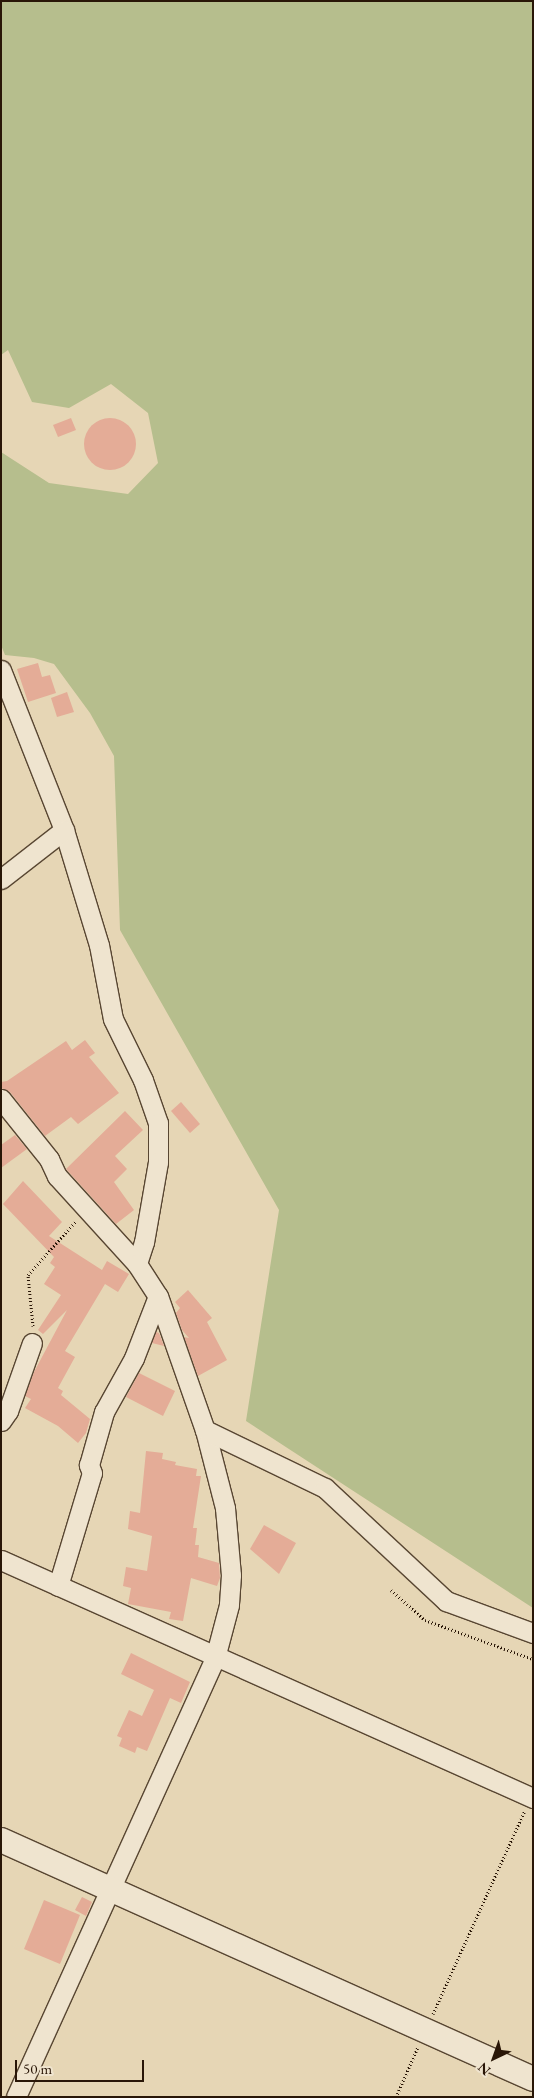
<!DOCTYPE html>
<html>
<head>
<meta charset="utf-8">
<style>
  body { margin:0 }
  #map { position:relative; width:534px; height:2098px; overflow:hidden; background:#e6d6b5; font-family:"EB Garamond",serif }
  div>[style] { position:absolute }
  [style*='--x'] { left:calc(var(--x)*1px); top:calc(var(--y)*1px); width:calc(var(--w)*1px); rotate:calc(var(--a)*1deg) }
  .green>* { inset:0; background:#b6be8d }
  .building>* { inset:0; background:#e4ac97 }
  .round { border-radius:50% }
  .path>* { height:3px; margin-top:-1.5px; transform-origin:0; background:repeating-linear-gradient(90deg,#291607 0 1px,transparent 0 3.5px) }
  .roads { filter:drop-shadow(1px 0 #584632) drop-shadow(-1px 0 #584632) drop-shadow(0 1px #584632) drop-shadow(0 -1px #584632) }
  .minor>* { height:19px; margin:-9.5px; padding:0 9.5px; transform-origin:9.5px; border-radius:9.5px; background:#efe4cf }
  .tertiary>* { height:24px; margin:-12px; padding:0 12px; transform-origin:12px; border-radius:12px; background:#efe4cf }
  span { translate:-50% -50%; white-space:nowrap; text-align:center; line-height:1.15; -webkit-text-stroke:4px #efe4cf; paint-order:stroke }
  .frame { position:absolute; inset:0; border:2px solid #291607; pointer-events:none }
  .north { position:absolute; left:469px; top:2033px; width:50px; height:50px; -webkit-text-stroke:4px #efe4cf; paint-order:stroke; rotate:222deg; font-size:14px; font-weight:700; line-height:20px; text-align:center; color:#291607 }
  .north::after { content:''; display:block; margin:auto; width:18px; height:22px; background:#291607; clip-path:polygon(50% 0,100% 100%,50% 72%,0 100%) }
  .scale { position:absolute; left:15px; top:2060px; width:129px; height:22px; box-sizing:border-box; border:2px solid #291607; border-top:0; padding-left:6px; font-size:15px; line-height:18px; white-space:nowrap; color:#291607; -webkit-text-stroke:4px #efe4cf; paint-order:stroke }
</style>
</head>
<body>
<div id="map">
  <div class="green">
    <i style="clip-path:polygon(1px 1px,533px 1px,533px 1608px,246px 1421px,279px 1210px,120px 930px,114px 756px,90px 713px,54px 664px,34px 658px,5px 655px,1px 645px,1px 452px,49px 483px,128px 494px,158px 463px,148px 413px,111px 384px,69px 408px,32px 402px,8px 350px,1px 355px)"></i>
  </div>
  <div class="building">
    <i class="round" style="left:84px;top:418px;width:52px;height:52px"></i>
    <i style="clip-path:polygon(71px 418px,76px 430px,58px 437px,53px 425px)"></i>
    <i style="clip-path:polygon(38px 663px,42px 677px,50px 675px,56px 693px,28px 702px,17px 669px)"></i>
    <i style="clip-path:polygon(67px 692px,74px 712px,57px 717px,51px 698px)"></i>
    <i style="clip-path:polygon(85px 1040px,95px 1053px,89px 1057px,119px 1093px,78px 1124px,71px 1117px,45px 1136px,10px 1092px,1px 1088px,1px 1082px,7px 1081px,66px 1041px,72px 1050px)"></i>
    <i style="clip-path:polygon(181px 1102px,200px 1124px,190px 1133px,171px 1111px)"></i>
    <i style="clip-path:polygon(125px 1111px,143px 1130px,115px 1156px,127px 1169px,114px 1182px,134px 1210px,116px 1224px,66px 1169px)"></i>
    <i style="clip-path:polygon(15px 1135px,27px 1149px,1px 1168px,1px 1145px)"></i>
    <i style="clip-path:polygon(23px 1181px,62px 1222px,49px 1236px,102px 1270px,107px 1261px,129px 1274px,118px 1292px,105px 1284px,65px 1351px,75px 1357px,58px 1388px,63px 1391px,61px 1395px,90px 1419px,86px 1433px,78px 1443px,58px 1426px,25px 1408px,31px 1399px,25px 1396px,34px 1372px,67px 1310px,43px 1334px,38px 1330px,61px 1295px,44px 1284px,55px 1267px,50px 1263px,54px 1257px,3px 1204px)"></i>
    <i style="clip-path:polygon(188px 1290px,212px 1318px,207px 1322px,227px 1360px,198px 1376px,184px 1337px,189px 1338px,182px 1330px,176px 1313px,180px 1308px,175px 1302px)"></i>
    <i style="clip-path:polygon(156px 1332px,159px 1333px,164px 1346px,152px 1343px)"></i>
    <i style="clip-path:polygon(139px 1373px,175px 1391px,163px 1416px,126px 1397px)"></i>
    <i style="clip-path:polygon(146px 1451px,163px 1453px,162px 1459px,176px 1462px,175px 1465px,197px 1469px,196px 1476px,201px 1476px,193px 1528px,197px 1528px,195px 1545px,199px 1545px,198px 1557px,219px 1563px,220px 1578px,217px 1586px,191px 1578px,183px 1621px,169px 1619px,171px 1612px,128px 1604px,131px 1588px,123px 1586px,126px 1567px,147px 1571px,152px 1536px,128px 1529px,130px 1511px,140px 1513px)"></i>
    <i style="clip-path:polygon(264px 1525px,296px 1543px,279px 1574px,250px 1549px)"></i>
    <i style="clip-path:polygon(131px 1653px,190px 1682px,181px 1703px,170px 1698px,147px 1751px,137px 1747px,135px 1753px,119px 1746px,122px 1738px,117px 1736px,129px 1710px,142px 1716px,154px 1690px,121px 1674px)"></i>
    <i style="clip-path:polygon(82px 1897px,92px 1902px,86px 1916px,75px 1910px)"></i>
    <i style="clip-path:polygon(44px 1900px,80px 1915px,60px 1964px,24px 1949px)"></i>
  </div>
  <div class="path">
    <i style="--x:33;--y:1326;--w:51;--a:-95.6"></i>
    <i style="--x:28;--y:1275;--w:72;--a:-48.4"></i>
    <i style="--x:391;--y:1590;--w:45;--a:41.4"></i>
    <i style="--x:425;--y:1620;--w:115;--a:19.9"></i>
    <i style="--x:433;--y:2014;--w:222;--a:-65.7"></i>
    <i style="--x:396;--y:2097;--w:55;--a:-66.3"></i>
  </div>
  <div class="roads">
    <div class="minor">
      <i style="--x:1;--y:670;--w:172;--a:68.5"></i>
      <i style="--x:64;--y:830;--w:120;--a:73.1"></i>
      <i style="--x:99;--y:945;--w:75;--a:79.3"></i>
      <i style="--x:113;--y:1019;--w:68;--a:63.8"></i>
      <i style="--x:143;--y:1080;--w:46;--a:70.8"></i>
      <i style="--x:158;--y:1123;--w:39;--a:90"></i>
      <i style="--x:158;--y:1162;--w:81;--a:99.9"></i>
      <i style="--x:144;--y:1242;--w:23;--a:108"></i>
      <i style="--x:1;--y:879;--w:80;--a:-37.9"></i>
      <i style="--x:1;--y:1099;--w:77;--a:51.3"></i>
      <i style="--x:49;--y:1159;--w:19;--a:65"></i>
      <i style="--x:57;--y:1176;--w:119;--a:47.7"></i>
      <i style="--x:137;--y:1264;--w:38;--a:57"></i>
      <i style="--x:158;--y:1296;--w:142;--a:70.7"></i>
      <i style="--x:205;--y:1430;--w:81;--a:75.6"></i>
      <i style="--x:225;--y:1508;--w:67;--a:84.9"></i>
      <i style="--x:231;--y:1575;--w:30;--a:94"></i>
      <i style="--x:229;--y:1605;--w:55;--a:104.8"></i>
      <i style="--x:215;--y:1658;--w:482;--a:114.4"></i>
      <i style="--x:1;--y:1421;--w:12;--a:-55"></i>
      <i style="--x:8;--y:1411;--w:72;--a:-70.6"></i>
      <i style="--x:205;--y:1430;--w:133;--a:25.8"></i>
      <i style="--x:325;--y:1488;--w:166;--a:43"></i>
      <i style="--x:446;--y:1601;--w:93;--a:20.2"></i>
      <i style="--x:1;--y:1560;--w:583;--a:24.1"></i>
      <i style="--x:58;--y:1586;--w:118;--a:-73.3"></i>
      <i style="--x:92;--y:1473;--w:9;--a:-111"></i>
      <i style="--x:89;--y:1465;--w:55;--a:-74.2"></i>
      <i style="--x:104;--y:1412;--w:62;--a:-60.9"></i>
      <i style="--x:134;--y:1358;--w:66;--a:-68.8"></i>
    </div>
    <div class="tertiary">
      <i style="--x:1;--y:1840;--w:583;--a:24.19"></i>
    </div>
  </div>
  <div class="frame"></div>
  <div class="north">N</div>
  <div class="scale">50 m</div>
</div>
</body>
</html>
